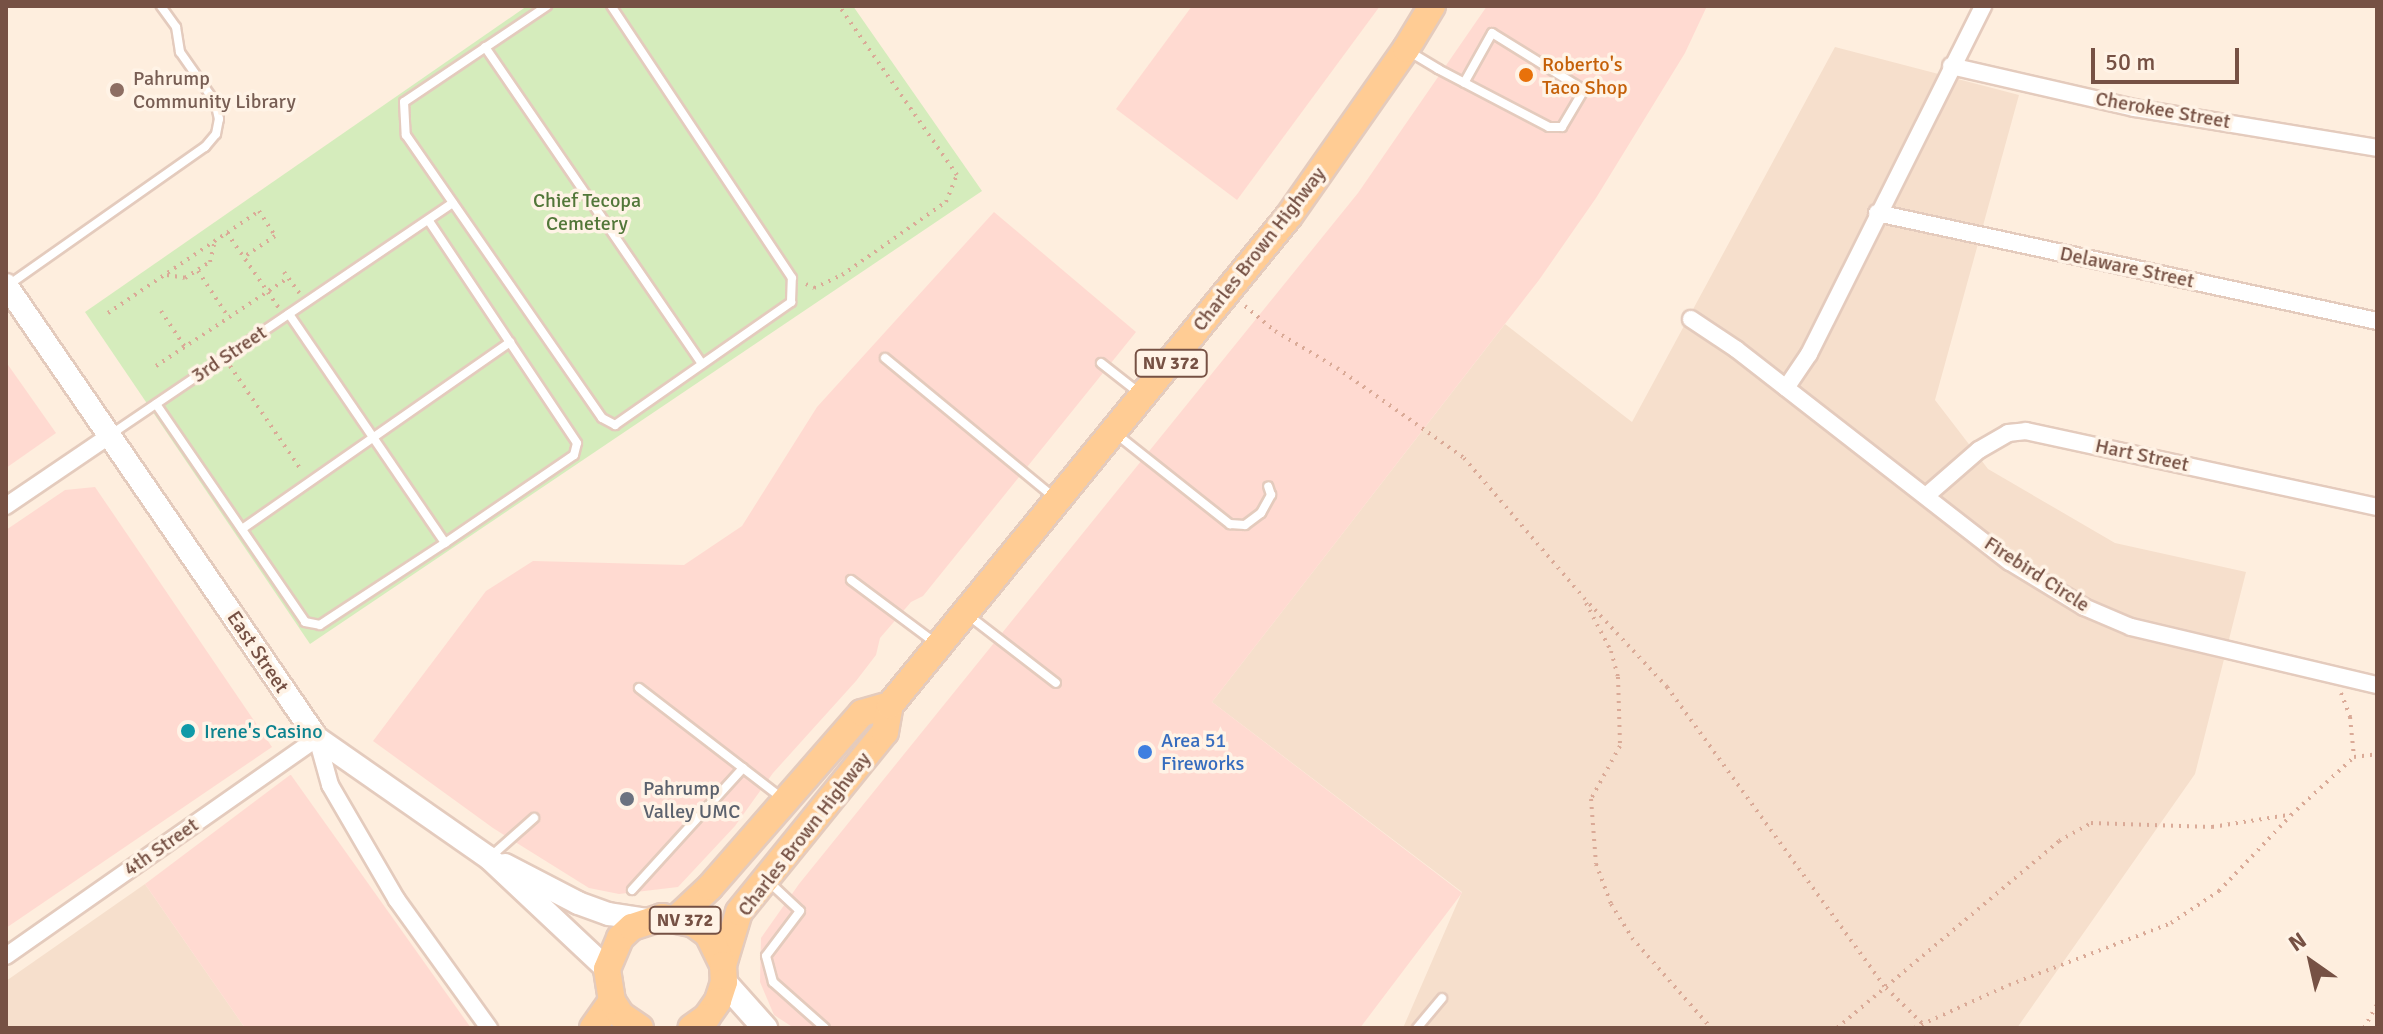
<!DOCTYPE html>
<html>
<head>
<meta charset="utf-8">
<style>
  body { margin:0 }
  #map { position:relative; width:2383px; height:1034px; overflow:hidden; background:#feeede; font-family:Signika,sans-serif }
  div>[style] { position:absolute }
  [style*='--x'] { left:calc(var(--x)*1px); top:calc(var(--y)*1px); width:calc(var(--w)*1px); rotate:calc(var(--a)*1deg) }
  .residential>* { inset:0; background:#f6dfcc }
  .commercial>* { inset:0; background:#ffdad1 }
  .green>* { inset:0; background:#d5ecbc }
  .path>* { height:4px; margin-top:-2px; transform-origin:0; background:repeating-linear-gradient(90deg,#daaa97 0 2px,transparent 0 8px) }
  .roads { filter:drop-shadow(2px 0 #e4cbbd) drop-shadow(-2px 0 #e4cbbd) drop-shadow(0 2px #e4cbbd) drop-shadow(0 -2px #e4cbbd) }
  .service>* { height:8px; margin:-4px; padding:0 4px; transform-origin:4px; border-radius:4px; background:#fff }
  .minor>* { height:16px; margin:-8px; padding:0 8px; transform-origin:8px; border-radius:8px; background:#fff }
  .tertiary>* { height:22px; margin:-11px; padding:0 11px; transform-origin:11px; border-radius:11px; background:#fff }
  .secondary>* { height:24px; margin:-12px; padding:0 12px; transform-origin:12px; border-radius:12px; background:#fff }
  .primary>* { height:26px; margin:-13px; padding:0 13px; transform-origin:13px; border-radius:13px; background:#ffcc94 }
  .dots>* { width:22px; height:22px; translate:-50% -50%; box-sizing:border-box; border:4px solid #fff3e6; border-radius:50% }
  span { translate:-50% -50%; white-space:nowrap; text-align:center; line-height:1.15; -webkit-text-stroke:7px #fff3e6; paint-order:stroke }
  .shield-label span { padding:2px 6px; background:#fff3e6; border:2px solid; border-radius:6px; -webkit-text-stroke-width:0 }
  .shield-label { font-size:18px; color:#765144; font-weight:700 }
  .food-label { font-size:20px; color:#c56008 }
  .left { translate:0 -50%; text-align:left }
  .education-label { font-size:20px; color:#785e54 }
  .street-label { font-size:20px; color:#765144 }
  .park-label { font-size:20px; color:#527739 }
  .culture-label { font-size:20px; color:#0d838f }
  .shop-label { font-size:20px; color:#366cbe }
  .worship-label { font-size:20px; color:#5b616d }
  .frame { position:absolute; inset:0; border:8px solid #765144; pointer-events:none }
  .north { position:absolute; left:2271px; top:922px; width:80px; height:80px; -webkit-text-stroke:6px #fff3e6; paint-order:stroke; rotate:326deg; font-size:22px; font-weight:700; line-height:32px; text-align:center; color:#765144 }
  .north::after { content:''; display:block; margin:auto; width:28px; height:36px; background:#765144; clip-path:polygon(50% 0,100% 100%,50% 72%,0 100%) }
  .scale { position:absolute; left:2091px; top:48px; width:148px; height:36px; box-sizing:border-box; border:4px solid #765144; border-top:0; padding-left:10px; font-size:24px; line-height:28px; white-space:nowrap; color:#765144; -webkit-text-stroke:6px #fff3e6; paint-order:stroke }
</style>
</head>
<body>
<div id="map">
  <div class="residential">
    <i style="clip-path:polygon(1835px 47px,2019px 95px,1935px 400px,1988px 469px,2115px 543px,2246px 572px,2195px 774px,2017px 1028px,1403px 1028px,1462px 892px,1212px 702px,1505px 324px,1632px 422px)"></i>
    <i style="clip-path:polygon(145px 884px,245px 1028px,6px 1028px,6px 981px)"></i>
  </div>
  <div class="commercial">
    <i style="clip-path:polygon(1192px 6px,1380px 6px,1237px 200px,1116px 109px)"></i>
    <i style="clip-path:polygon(1487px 6px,1707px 6px,1685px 53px,1596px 198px,1539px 280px,1212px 702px,1462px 893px,1360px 1028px,794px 1028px,774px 1015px,760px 982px,761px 938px,799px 884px,1358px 193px)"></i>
    <i style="clip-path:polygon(994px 212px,1136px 332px,923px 596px,911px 602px,880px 638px,876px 655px,856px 681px,773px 773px,735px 826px,678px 887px,619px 894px,589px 888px,493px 828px,373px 741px,486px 591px,533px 561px,684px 565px,742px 526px,817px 407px)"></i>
    <i style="clip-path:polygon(6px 362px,56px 433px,6px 468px)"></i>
    <i style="clip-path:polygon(95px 487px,272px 747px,6px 928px,6px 530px,65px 490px)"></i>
    <i style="clip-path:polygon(290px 775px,291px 775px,471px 1028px,245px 1028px,145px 884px)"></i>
  </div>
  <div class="green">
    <i style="clip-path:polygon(527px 6px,853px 6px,982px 191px,310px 644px,85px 312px)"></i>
  </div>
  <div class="path">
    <i style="--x:227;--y:233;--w:91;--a:55.3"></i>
    <i style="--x:198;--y:271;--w:56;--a:56.6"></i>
    <i style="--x:284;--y:272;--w:26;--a:54"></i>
    <i style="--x:167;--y:275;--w:18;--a:9"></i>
    <i style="--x:185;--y:278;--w:30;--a:-33"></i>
    <i style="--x:210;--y:262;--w:22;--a:-77"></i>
    <i style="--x:806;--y:284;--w:9;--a:27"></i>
    <i style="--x:814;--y:288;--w:31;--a:-25"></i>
    <i style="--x:842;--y:275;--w:127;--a:-35.1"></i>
    <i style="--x:946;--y:202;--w:29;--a:-68"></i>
    <i style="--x:957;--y:175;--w:206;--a:-124.9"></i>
    <i style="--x:1245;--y:306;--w:39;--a:40"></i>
    <i style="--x:1275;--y:331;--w:72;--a:30.8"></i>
    <i style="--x:1337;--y:368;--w:156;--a:35.3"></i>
    <i style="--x:1464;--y:458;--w:184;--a:49.4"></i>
    <i style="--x:1584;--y:598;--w:122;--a:47"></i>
    <i style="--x:1667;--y:687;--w:372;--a:54"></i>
    <i style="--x:1886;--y:988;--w:57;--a:44.3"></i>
    <i style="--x:161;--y:311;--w:43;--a:56.3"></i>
    <i style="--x:108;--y:313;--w:182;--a:-34"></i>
    <i style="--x:259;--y:211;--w:30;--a:57"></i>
    <i style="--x:275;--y:236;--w:37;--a:146"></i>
    <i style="--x:156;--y:366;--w:159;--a:-33.7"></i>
    <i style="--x:230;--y:366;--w:127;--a:55.6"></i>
    <i style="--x:1586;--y:603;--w:54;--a:62.5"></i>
    <i style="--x:1611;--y:651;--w:27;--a:75"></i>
    <i style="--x:1618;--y:677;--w:69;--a:88.3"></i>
    <i style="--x:1620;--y:746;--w:60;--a:118.7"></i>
    <i style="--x:1591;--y:799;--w:65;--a:85.6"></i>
    <i style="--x:1596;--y:864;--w:43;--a:69.4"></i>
    <i style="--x:1611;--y:904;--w:40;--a:58"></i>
    <i style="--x:1632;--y:938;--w:120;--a:48.7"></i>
    <i style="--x:2341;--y:693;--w:26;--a:69"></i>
    <i style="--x:2350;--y:717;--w:40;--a:84.3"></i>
    <i style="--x:1837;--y:1028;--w:290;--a:-40.1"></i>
    <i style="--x:2059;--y:841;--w:37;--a:-29"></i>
    <i style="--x:2091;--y:823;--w:121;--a:1.9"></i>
    <i style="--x:2212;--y:827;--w:78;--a:-8.9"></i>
    <i style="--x:1914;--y:1028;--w:104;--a:-24.4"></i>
    <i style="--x:2009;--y:985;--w:173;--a:-20.9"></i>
    <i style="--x:2171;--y:923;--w:58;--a:-33.7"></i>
    <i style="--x:2219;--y:891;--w:105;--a:-46.5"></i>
    <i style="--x:2291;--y:815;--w:86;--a:-42.6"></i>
    <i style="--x:2354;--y:757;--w:23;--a:-7"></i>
    <i style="--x:2364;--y:1028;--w:26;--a:-61"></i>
  </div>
  <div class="roads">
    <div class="service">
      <i style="--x:547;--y:6;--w:172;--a:146.1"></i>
      <i style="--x:404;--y:102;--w:33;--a:87"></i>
      <i style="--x:406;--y:135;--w:344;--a:55.3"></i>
      <i style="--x:602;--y:418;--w:15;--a:28"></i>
      <i style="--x:615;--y:425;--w:215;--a:-34.9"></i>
      <i style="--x:791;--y:302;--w:24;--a:-88"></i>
      <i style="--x:792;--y:278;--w:327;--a:-123.6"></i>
      <i style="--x:485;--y:47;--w:384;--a:55.6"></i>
      <i style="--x:1410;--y:52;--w:33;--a:31"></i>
      <i style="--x:1438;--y:69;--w:125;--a:27.6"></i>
      <i style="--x:1549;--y:127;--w:13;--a:0"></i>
      <i style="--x:1562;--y:127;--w:43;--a:-59.3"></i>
      <i style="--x:1584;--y:90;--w:108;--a:-148.2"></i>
      <i style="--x:1492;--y:33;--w:57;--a:119.2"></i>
      <i style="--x:7;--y:286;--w:242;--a:-35.1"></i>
      <i style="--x:205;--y:147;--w:17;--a:-50"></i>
      <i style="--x:216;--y:134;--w:15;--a:-79"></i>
      <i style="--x:219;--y:119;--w:17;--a:-103"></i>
      <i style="--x:215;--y:102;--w:61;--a:-125"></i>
      <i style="--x:180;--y:52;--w:25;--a:-99"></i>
      <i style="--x:176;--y:27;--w:26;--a:-126"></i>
      <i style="--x:289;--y:314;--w:277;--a:55.7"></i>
      <i style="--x:885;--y:358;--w:220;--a:39.5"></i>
      <i style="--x:1101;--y:363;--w:47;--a:38.1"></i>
      <i style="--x:156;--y:404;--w:264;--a:55.6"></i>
      <i style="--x:305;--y:622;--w:15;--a:11"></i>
      <i style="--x:320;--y:625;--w:149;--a:-33.3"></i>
      <i style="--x:445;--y:543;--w:156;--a:-34.3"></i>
      <i style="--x:574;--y:455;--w:12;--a:-76"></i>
      <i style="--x:577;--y:443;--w:268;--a:-123.7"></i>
      <i style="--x:1115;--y:433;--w:147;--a:38.4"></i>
      <i style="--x:1230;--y:524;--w:15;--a:4"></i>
      <i style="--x:1245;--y:525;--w:20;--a:-37"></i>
      <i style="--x:1261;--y:513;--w:21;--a:-61"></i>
      <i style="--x:1271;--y:495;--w:9;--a:-108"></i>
      <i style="--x:110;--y:435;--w:414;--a:-34.1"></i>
      <i style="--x:242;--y:529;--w:327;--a:-34.9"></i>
      <i style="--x:851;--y:580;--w:107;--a:36.7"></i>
      <i style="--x:968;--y:615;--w:111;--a:37.7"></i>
      <i style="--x:639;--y:688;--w:180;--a:37.6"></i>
      <i style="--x:490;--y:857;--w:59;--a:-41.6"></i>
      <i style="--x:769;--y:882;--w:42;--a:43.1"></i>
      <i style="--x:800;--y:911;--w:56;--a:127.1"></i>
      <i style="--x:766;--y:956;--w:27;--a:75"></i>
      <i style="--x:773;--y:982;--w:69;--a:41.5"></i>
      <i style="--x:632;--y:890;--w:165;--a:-47.7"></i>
      <i style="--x:1417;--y:1028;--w:39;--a:-50"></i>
    </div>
    <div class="minor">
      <i style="--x:1951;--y:66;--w:188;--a:12.9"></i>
      <i style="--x:2134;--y:108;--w:246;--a:9.3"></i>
      <i style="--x:1877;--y:213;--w:512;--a:12.19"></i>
      <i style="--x:1691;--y:319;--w:54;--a:33.7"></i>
      <i style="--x:1736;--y:349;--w:347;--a:37.9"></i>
      <i style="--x:2010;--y:562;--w:87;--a:31.3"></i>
      <i style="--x:2084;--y:607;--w:51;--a:23.1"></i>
      <i style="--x:2131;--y:627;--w:253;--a:13.3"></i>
      <i style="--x:1786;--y:388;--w:41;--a:-55.9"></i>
      <i style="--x:1809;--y:354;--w:389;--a:-63.4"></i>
      <i style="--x:1926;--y:496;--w:70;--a:-41"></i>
      <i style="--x:1979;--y:450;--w:34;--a:-30"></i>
      <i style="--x:2008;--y:433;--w:18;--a:-6"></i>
      <i style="--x:2026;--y:431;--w:359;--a:12.2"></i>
      <i style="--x:6;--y:506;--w:125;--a:-34.2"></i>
      <i style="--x:6;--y:956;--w:380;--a:-35"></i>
      <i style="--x:317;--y:738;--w:49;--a:74.5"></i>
      <i style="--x:330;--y:785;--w:133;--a:59.8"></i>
      <i style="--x:397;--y:900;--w:158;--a:54.3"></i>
    </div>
    <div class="tertiary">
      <i style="--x:6;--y:285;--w:549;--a:55.53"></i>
      <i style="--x:317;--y:738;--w:210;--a:34.9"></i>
      <i style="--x:489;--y:858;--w:162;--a:43.2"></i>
      <i style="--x:505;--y:865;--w:82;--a:27.5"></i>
      <i style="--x:578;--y:903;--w:33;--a:20"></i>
      <i style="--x:609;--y:914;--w:38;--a:9"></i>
    </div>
    <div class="secondary">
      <i style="--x:724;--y:982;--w:62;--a:48.3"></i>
    </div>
    <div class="primary">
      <i style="--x:677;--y:918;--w:45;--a:-43.2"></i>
      <i style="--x:710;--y:887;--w:231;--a:-48.9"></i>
      <i style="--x:862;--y:713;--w:29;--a:-16"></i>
      <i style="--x:723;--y:965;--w:55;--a:-73.2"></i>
      <i style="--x:739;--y:912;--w:232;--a:-51"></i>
      <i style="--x:885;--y:732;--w:27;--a:-80"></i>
      <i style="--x:890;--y:705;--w:631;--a:-50.79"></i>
      <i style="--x:1289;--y:216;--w:204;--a:-55"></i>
      <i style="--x:1406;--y:49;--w:50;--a:-58.8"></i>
      <i style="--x:593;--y:1028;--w:33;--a:-55"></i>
      <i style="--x:640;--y:1028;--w:23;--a:-146"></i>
      <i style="--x:621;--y:1015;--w:17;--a:-123"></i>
      <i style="--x:612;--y:1001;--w:32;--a:-99"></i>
      <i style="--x:607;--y:969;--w:34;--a:-67"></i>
      <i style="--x:620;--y:938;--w:16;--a:-43"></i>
      <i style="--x:632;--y:927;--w:32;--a:-18"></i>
      <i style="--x:662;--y:917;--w:33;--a:12"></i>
      <i style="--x:694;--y:924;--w:17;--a:36"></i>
      <i style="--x:708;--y:934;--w:34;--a:64"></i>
      <i style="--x:723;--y:965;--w:17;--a:87"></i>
      <i style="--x:724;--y:982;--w:20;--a:108"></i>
      <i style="--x:718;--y:1001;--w:19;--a:125"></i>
      <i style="--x:707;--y:1017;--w:19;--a:145"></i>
    </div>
  </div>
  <div class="dots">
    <i style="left:1526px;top:75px;background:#e8710a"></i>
    <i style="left:117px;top:90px;background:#8d6e63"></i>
    <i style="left:188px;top:731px;background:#0f9aa8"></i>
    <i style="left:1145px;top:752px;background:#3f7fe0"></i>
    <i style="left:627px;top:799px;background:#6b7280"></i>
  </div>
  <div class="shield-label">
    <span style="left:1171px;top:363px">NV 372</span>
    <span style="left:685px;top:920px">NV 372</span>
  </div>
  <div class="food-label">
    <span class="left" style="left:1542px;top:76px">Roberto's<br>Taco Shop</span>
  </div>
  <div class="education-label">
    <span class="left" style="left:133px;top:90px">Pahrump<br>Community Library</span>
  </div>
  <div class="street-label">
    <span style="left:2163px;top:110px;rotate:10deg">Cherokee Street</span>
    <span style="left:1259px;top:249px;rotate:-52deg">Charles Brown Highway</span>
    <span style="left:2127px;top:267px;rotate:12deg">Delaware Street</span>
    <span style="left:229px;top:354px;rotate:-34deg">3rd Street</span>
    <span style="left:2142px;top:455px;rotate:12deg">Hart Street</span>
    <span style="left:2037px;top:574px;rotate:33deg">Firebird Circle</span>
    <span style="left:258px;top:652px;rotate:56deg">East Street</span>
    <span style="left:804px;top:834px;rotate:-52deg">Charles Brown Highway</span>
    <span style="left:161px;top:847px;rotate:-35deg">4th Street</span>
  </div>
  <div class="park-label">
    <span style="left:587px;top:212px">Chief Tecopa<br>Cemetery</span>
  </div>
  <div class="culture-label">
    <span class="left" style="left:204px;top:731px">Irene's Casino</span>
  </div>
  <div class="shop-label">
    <span class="left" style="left:1161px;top:752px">Area 51<br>Fireworks</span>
  </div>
  <div class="worship-label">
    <span class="left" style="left:643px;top:800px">Pahrump<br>Valley UMC</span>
  </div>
  <div class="frame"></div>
  <div class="north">N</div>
  <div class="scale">50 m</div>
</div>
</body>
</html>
